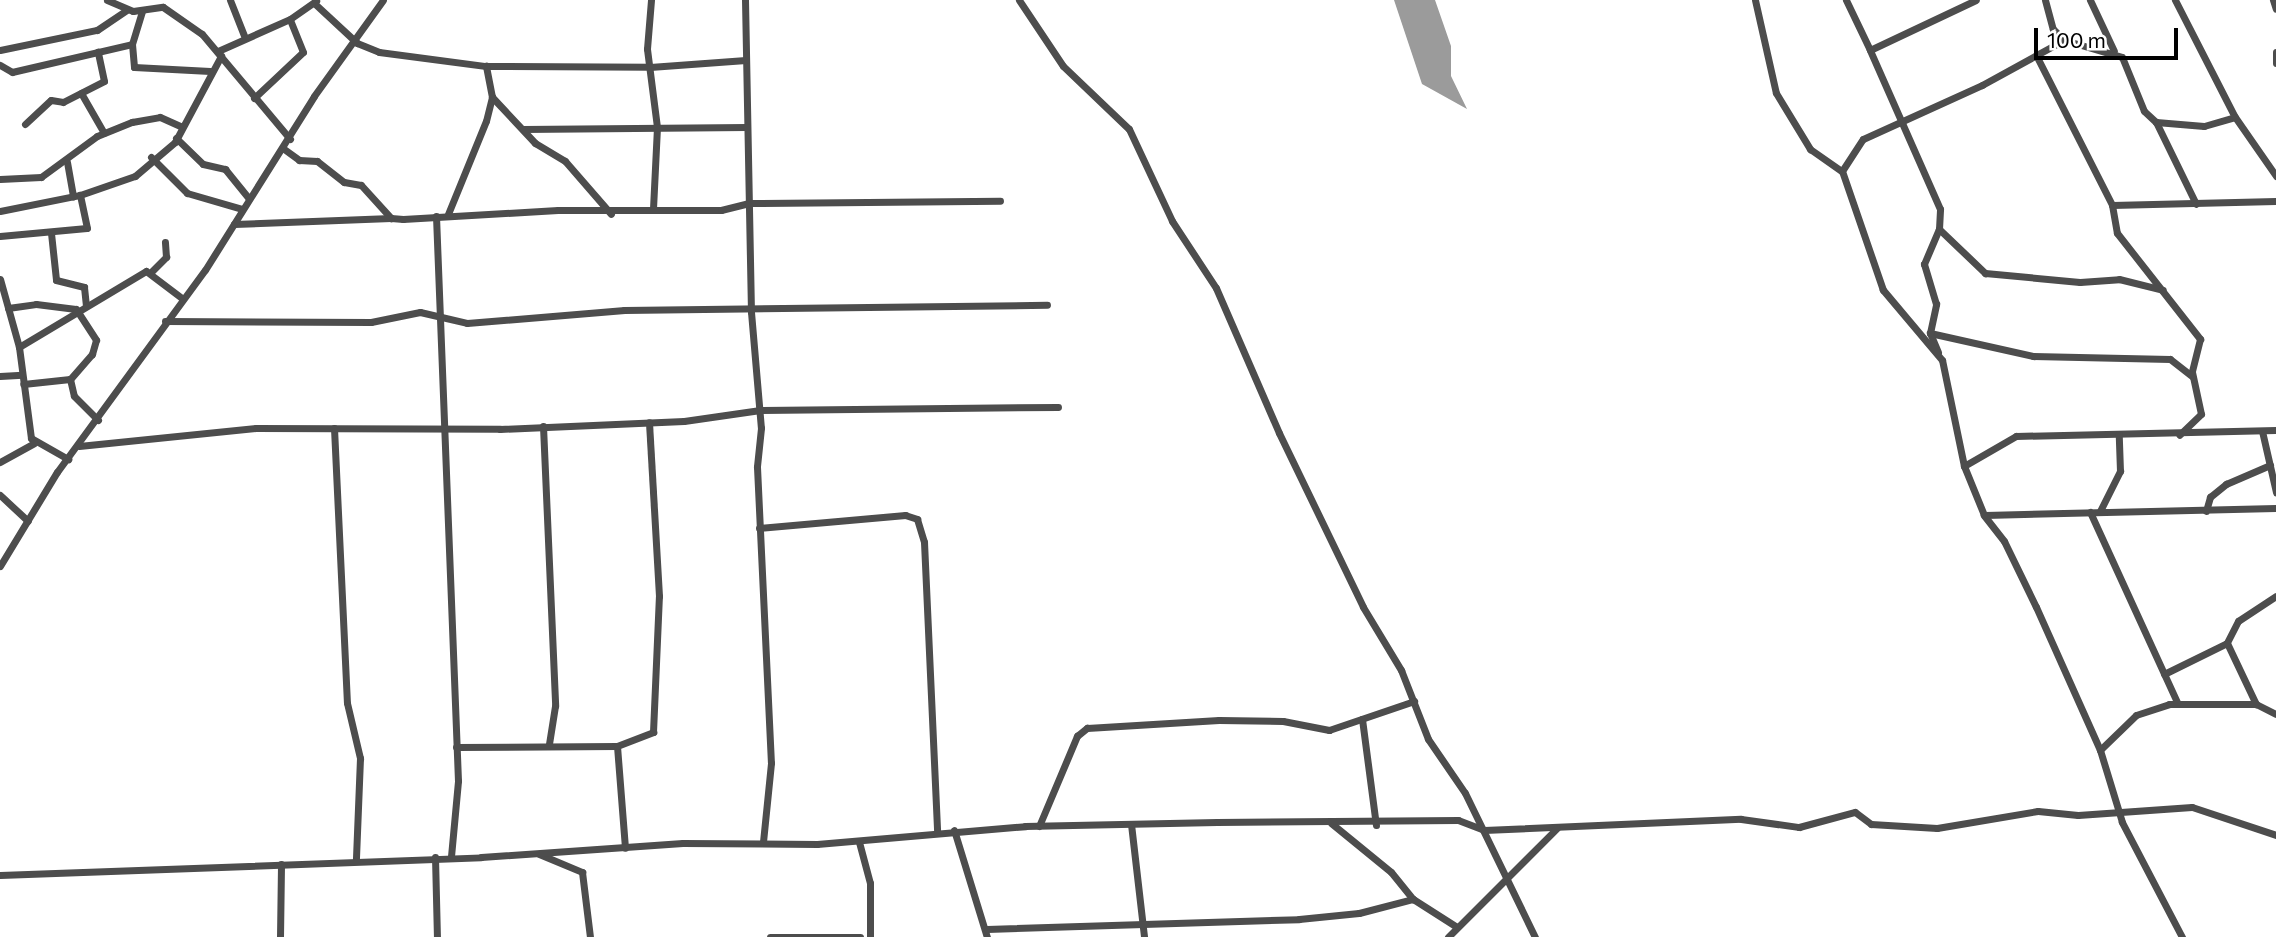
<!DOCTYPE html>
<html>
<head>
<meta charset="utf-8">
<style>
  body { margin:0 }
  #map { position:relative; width:2276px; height:937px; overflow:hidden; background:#fff; font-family:Commissioner,sans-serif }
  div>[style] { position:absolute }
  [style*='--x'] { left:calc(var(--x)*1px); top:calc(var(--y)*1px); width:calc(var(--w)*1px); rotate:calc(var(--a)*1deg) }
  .water>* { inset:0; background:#9b9b9b }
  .street>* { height:7px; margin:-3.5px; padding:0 3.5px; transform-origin:3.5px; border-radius:3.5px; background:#4d4d4d }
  span { translate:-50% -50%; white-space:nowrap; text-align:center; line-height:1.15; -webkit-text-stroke:5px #fff; paint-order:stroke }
  .scale { position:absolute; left:2034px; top:28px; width:144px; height:32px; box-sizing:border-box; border:4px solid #000; border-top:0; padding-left:9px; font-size:21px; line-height:24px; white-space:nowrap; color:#000; -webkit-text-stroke:5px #fff; paint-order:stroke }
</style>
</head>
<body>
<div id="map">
  <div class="water">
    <i style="clip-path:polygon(1394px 0,1435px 0,1451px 46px,1451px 76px,1467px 109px,1422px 84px)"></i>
  </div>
  <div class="street">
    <i style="--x:107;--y:0;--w:28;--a:23"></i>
    <i style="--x:133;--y:11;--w:30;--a:-8"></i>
    <i style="--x:163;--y:7;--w:47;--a:34.7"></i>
    <i style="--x:202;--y:34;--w:137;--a:50"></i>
    <i style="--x:230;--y:0;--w:41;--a:68.5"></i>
    <i style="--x:651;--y:0;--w:49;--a:94.7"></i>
    <i style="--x:647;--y:49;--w:79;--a:82.7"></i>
    <i style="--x:657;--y:127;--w:83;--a:92.8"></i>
    <i style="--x:745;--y:0;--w:312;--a:88.9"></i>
    <i style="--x:751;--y:312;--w:116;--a:85.1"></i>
    <i style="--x:761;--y:428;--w:39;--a:96"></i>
    <i style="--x:757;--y:467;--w:296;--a:87.3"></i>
    <i style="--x:771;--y:763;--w:79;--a:95.8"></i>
    <i style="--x:1019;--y:0;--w:79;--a:56.3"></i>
    <i style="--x:1063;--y:66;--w:91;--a:43.7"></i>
    <i style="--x:1129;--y:129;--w:102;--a:64.9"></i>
    <i style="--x:1172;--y:221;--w:80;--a:56.7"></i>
    <i style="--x:1216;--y:288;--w:158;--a:66.5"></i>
    <i style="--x:1279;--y:433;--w:193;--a:64.2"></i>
    <i style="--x:1363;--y:607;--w:74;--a:58.9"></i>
    <i style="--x:1401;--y:670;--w:74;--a:68.6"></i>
    <i style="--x:1428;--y:739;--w:65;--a:55.6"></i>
    <i style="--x:1465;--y:793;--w:160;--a:64.1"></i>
    <i style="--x:1755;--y:0;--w:95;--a:77.3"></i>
    <i style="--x:1776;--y:93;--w:66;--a:58.7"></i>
    <i style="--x:1810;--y:149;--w:39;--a:35"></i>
    <i style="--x:1846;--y:0;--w:55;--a:64.4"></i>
    <i style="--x:2045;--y:0;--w:30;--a:75"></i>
    <i style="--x:2053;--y:29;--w:16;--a:45"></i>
    <i style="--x:2090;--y:0;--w:56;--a:64.8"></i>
    <i style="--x:2175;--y:0;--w:131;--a:62.9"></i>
    <i style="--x:2235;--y:117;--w:72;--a:55.2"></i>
    <i style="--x:2273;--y:0;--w:9;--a:72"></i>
    <i style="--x:314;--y:3;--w:59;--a:42.9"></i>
    <i style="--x:357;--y:43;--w:24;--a:22"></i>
    <i style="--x:379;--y:52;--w:108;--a:7.5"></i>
    <i style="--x:486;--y:66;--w:164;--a:0.3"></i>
    <i style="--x:650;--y:67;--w:96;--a:-4.2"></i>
    <i style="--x:132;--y:44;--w:23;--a:85"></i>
    <i style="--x:134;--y:67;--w:76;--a:3"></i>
    <i style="--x:0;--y:50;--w:99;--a:-11.7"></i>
    <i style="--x:97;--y:30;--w:36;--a:-34"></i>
    <i style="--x:218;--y:51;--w:79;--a:-24"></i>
    <i style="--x:290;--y:19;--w:32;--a:-35"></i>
    <i style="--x:2276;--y:52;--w:11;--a:90"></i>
    <i style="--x:2037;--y:57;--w:166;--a:63.1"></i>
    <i style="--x:2112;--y:205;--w:164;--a:-1.4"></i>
    <i style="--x:0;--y:65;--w:14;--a:30"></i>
    <i style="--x:12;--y:72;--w:123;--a:-13.1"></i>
    <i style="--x:132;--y:44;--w:34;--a:-73"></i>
    <i style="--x:81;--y:93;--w:46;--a:60.1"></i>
    <i style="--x:492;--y:97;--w:63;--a:46.9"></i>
    <i style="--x:535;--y:143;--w:35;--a:31"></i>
    <i style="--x:565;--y:161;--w:70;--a:49"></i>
    <i style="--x:254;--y:98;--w:67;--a:-43.2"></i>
    <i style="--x:303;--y:52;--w:35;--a:-112"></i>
    <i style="--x:2156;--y:122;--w:91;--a:64"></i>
    <i style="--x:25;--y:124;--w:35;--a:-43"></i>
    <i style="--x:51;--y:100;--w:12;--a:9"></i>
    <i style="--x:63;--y:102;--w:46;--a:-27.1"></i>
    <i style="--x:104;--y:81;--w:30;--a:-102"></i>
    <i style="--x:523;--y:129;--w:224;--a:-0.5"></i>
    <i style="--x:176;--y:138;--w:37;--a:44"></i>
    <i style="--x:203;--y:164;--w:23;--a:13"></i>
    <i style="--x:225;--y:169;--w:38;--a:51"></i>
    <i style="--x:284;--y:149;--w:19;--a:36"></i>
    <i style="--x:299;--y:160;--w:18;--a:3"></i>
    <i style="--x:317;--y:161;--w:34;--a:38"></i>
    <i style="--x:344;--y:182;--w:17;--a:10"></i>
    <i style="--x:361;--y:185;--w:45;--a:47.7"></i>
    <i style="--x:391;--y:218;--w:12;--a:5"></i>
    <i style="--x:403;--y:219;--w:155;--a:-3.3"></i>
    <i style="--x:558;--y:210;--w:163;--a:0"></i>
    <i style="--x:721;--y:210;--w:30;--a:-14"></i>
    <i style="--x:750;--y:203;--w:250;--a:-0.5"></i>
    <i style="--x:151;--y:157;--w:51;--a:45"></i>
    <i style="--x:187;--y:193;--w:57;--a:16.2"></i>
    <i style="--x:67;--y:162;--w:35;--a:80"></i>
    <i style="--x:0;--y:179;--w:41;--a:-2.8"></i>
    <i style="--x:41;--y:177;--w:69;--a:-36.2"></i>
    <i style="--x:97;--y:136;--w:38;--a:-22"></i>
    <i style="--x:132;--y:122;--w:28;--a:-10"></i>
    <i style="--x:160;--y:117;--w:22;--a:24"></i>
    <i style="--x:2112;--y:205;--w:28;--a:80"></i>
    <i style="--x:2117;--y:233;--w:135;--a:51.9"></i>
    <i style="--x:2200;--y:339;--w:34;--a:104"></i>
    <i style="--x:2192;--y:372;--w:43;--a:77.9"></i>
    <i style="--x:2201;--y:414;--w:30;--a:136"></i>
    <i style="--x:0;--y:211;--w:82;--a:-11.3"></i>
    <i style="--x:80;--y:195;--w:58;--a:-19.1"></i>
    <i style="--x:135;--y:176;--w:52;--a:-40.4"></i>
    <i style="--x:175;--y:142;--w:98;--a:-61.9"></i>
    <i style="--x:448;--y:214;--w:100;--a:-67.8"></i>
    <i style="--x:486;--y:121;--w:25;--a:-76"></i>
    <i style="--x:492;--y:97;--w:32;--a:-101"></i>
    <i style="--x:436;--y:216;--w:565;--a:87.77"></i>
    <i style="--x:458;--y:781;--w:76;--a:95.3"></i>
    <i style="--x:234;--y:224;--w:157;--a:-2.2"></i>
    <i style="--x:1939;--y:229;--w:64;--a:43.7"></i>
    <i style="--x:1985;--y:273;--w:95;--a:5.4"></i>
    <i style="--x:2080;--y:282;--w:39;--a:-4"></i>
    <i style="--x:2119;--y:279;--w:45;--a:14"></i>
    <i style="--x:51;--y:233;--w:47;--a:83.9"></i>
    <i style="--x:56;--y:280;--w:29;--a:14"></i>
    <i style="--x:84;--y:287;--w:19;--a:84"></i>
    <i style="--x:0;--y:236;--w:87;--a:-5.3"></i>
    <i style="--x:87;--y:228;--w:34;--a:-102"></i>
    <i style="--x:150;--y:273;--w:23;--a:-45"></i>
    <i style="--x:166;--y:257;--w:15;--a:-94"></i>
    <i style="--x:0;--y:279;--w:71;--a:74.4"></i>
    <i style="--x:19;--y:347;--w:92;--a:82.5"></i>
    <i style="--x:31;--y:438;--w:43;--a:29.6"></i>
    <i style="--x:8;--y:308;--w:28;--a:-8"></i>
    <i style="--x:36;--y:304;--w:40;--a:7.1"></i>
    <i style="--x:76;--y:309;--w:37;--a:57"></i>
    <i style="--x:96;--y:340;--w:15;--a:106"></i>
    <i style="--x:92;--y:354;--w:33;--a:131"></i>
    <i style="--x:70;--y:379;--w:47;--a:173.9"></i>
    <i style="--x:165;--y:321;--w:206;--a:0.3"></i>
    <i style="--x:371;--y:322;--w:50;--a:-11.5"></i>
    <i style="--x:420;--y:312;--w:48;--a:13.2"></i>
    <i style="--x:467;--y:323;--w:158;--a:-4.7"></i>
    <i style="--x:624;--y:310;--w:423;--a:-0.7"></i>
    <i style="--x:1930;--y:333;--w:106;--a:12.6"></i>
    <i style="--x:2033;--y:356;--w:137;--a:1.3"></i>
    <i style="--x:2170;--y:359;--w:28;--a:38"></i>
    <i style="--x:19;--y:347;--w:148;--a:-30.9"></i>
    <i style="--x:146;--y:271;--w:46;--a:37.1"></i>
    <i style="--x:1938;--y:352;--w:21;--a:-113"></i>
    <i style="--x:1930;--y:333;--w:30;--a:-78"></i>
    <i style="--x:1936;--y:304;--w:42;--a:-106.7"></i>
    <i style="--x:1924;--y:264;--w:38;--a:-67"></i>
    <i style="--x:1939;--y:229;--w:20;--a:-87"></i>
    <i style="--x:1940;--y:209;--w:174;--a:-113.8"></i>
    <i style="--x:1870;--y:50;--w:117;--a:-25.3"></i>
    <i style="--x:0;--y:376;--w:22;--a:-3"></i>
    <i style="--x:70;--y:379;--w:17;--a:77"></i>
    <i style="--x:74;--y:396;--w:34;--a:45"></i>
    <i style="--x:543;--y:426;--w:280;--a:87.5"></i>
    <i style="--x:555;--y:706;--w:39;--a:99"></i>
    <i style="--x:334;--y:428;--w:275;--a:87.3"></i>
    <i style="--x:347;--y:703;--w:57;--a:76.7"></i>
    <i style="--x:360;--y:758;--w:101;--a:92.3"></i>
    <i style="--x:2262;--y:431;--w:63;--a:77.1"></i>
    <i style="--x:79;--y:446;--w:178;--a:-5.8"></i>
    <i style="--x:256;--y:428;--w:244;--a:0.2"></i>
    <i style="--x:500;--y:429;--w:184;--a:-2.5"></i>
    <i style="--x:684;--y:421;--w:77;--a:-8.2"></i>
    <i style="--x:760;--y:410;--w:298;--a:-0.6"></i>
    <i style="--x:0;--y:462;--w:39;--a:-29"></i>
    <i style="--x:1964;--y:466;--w:60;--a:-30"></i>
    <i style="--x:2016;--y:436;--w:260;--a:-1.3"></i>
    <i style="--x:0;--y:495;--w:38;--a:43"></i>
    <i style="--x:2100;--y:511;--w:45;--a:-63.4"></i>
    <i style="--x:2120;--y:471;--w:37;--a:-92"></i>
    <i style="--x:2206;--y:511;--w:15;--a:-74"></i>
    <i style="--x:2210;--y:497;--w:21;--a:-39"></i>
    <i style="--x:2226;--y:484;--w:48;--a:-23.4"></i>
    <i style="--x:2090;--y:512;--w:211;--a:65.4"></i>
    <i style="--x:1985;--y:515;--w:291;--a:-1.4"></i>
    <i style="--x:759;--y:528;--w:147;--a:-5.1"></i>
    <i style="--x:905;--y:515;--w:13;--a:18"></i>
    <i style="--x:917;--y:519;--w:24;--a:73"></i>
    <i style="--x:924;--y:542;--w:289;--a:87.4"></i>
    <i style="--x:0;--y:566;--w:110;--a:-58.8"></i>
    <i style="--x:57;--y:472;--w:250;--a:-53.8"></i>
    <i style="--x:205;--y:270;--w:205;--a:-57.9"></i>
    <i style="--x:314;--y:96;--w:118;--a:-54.3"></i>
    <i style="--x:2276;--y:596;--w:45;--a:146.7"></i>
    <i style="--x:2238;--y:621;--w:25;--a:117"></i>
    <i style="--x:2227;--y:643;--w:68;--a:64.6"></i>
    <i style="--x:2256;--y:704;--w:22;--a:27"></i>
    <i style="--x:2164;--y:674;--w:70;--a:-26.2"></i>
    <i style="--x:1362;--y:719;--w:107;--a:82.5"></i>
    <i style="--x:617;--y:746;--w:102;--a:85.5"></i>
    <i style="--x:456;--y:747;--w:161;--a:-0.4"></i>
    <i style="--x:617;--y:746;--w:39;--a:-21"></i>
    <i style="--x:653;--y:732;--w:136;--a:-87.5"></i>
    <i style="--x:659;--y:596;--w:174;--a:-93.3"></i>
    <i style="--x:2100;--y:750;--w:50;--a:-44.2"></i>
    <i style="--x:2136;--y:715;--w:35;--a:-18"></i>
    <i style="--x:2169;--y:704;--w:87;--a:0"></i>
    <i style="--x:1331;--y:823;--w:77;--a:39.2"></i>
    <i style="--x:1391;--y:872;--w:35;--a:51"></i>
    <i style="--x:1413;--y:899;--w:52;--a:32.5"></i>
    <i style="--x:1131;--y:824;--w:114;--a:83.4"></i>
    <i style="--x:1039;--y:826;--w:98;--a:-67.1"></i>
    <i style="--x:1077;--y:736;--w:13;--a:-39"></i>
    <i style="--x:1087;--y:728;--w:132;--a:-3.5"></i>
    <i style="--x:1219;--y:720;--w:64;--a:0.9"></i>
    <i style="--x:1283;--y:721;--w:47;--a:11.1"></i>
    <i style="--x:1329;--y:730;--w:90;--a:-18.8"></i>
    <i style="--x:954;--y:830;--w:112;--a:72.9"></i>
    <i style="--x:859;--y:842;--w:42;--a:75"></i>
    <i style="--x:870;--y:883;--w:54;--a:90"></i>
    <i style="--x:539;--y:854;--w:47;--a:22.7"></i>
    <i style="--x:582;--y:872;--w:65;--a:83"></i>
    <i style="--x:435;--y:857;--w:80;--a:88.6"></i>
    <i style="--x:0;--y:875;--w:481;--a:-2.1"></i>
    <i style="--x:481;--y:857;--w:202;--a:-4"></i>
    <i style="--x:683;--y:843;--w:134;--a:0.4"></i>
    <i style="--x:817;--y:844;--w:209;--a:-4.9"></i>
    <i style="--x:1025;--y:826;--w:192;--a:-1.2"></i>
    <i style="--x:1217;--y:822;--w:241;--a:-0.5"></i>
    <i style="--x:1458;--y:820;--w:28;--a:21"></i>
    <i style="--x:1484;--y:830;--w:257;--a:-2.5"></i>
    <i style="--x:1741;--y:819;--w:59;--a:7.9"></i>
    <i style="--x:1799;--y:827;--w:58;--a:-15"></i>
    <i style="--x:1855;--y:812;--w:20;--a:37"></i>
    <i style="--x:1871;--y:824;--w:66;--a:3.5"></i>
    <i style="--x:1937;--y:828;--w:102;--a:-9.6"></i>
    <i style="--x:2038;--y:811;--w:40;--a:5.7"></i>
    <i style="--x:2078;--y:815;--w:114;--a:-4"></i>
    <i style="--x:2192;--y:807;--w:89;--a:18.4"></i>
    <i style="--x:987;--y:929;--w:312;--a:-1.8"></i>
    <i style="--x:1299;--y:919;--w:60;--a:-5.7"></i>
    <i style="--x:1359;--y:913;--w:56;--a:-14.5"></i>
    <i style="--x:280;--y:937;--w:73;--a:-89.2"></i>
    <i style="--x:770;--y:937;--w:90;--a:0"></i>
    <i style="--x:1448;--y:937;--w:154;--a:-45"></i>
    <i style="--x:2182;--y:937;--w:130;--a:-117.6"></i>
    <i style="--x:2122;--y:822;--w:75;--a:-107"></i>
    <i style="--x:2100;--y:750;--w:157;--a:-114.1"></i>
    <i style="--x:2036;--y:607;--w:73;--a:-115.9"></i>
    <i style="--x:2004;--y:541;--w:33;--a:-128"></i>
    <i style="--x:1984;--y:515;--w:53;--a:-112.2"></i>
    <i style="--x:1964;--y:466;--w:108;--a:-101.7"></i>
    <i style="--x:1942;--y:360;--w:92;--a:-130.1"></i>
    <i style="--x:1883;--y:290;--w:126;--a:-109"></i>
    <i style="--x:1842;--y:171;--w:38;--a:-57"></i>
    <i style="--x:1863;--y:139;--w:131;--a:-24.4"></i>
    <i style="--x:1982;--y:85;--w:94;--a:-28.8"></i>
    <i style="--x:2064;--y:40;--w:60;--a:16.3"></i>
    <i style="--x:2122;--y:57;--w:58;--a:67.8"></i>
    <i style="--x:2144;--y:111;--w:16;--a:43"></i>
    <i style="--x:2156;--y:122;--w:48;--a:4.8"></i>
    <i style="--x:2204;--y:126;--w:32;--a:-16"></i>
  </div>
  <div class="scale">100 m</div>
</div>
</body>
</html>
